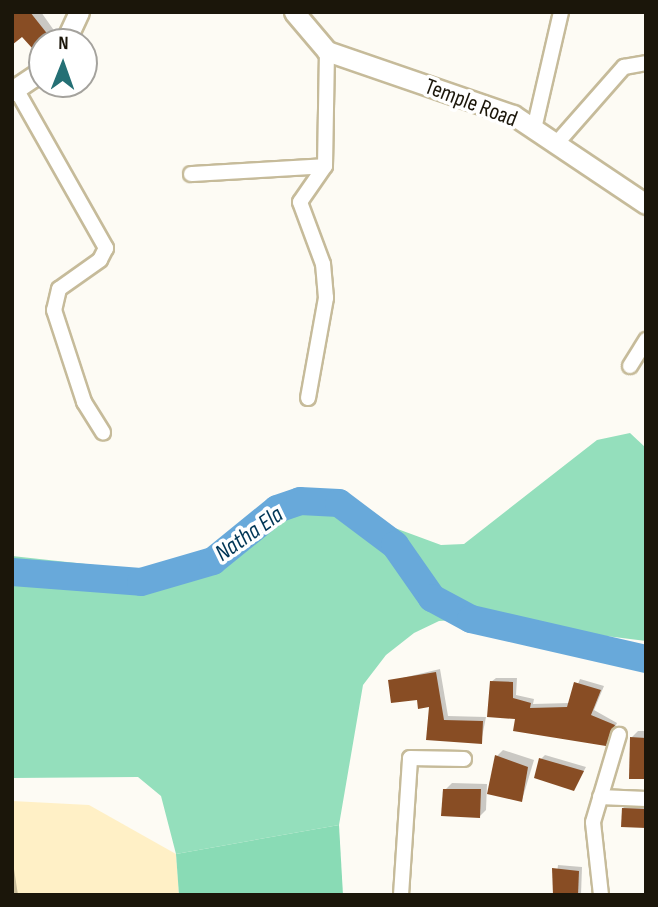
<!DOCTYPE html>
<html>
<head>
<meta charset="utf-8">
<style>
  body { margin:0 }
  #map { position:relative; width:658px; height:907px; overflow:hidden; background:#fdfbf4; font-family:"Sofia Sans Condensed",sans-serif }
  div>[style] { position:absolute }
  [style*='--x'] { left:calc(var(--x)*1px); top:calc(var(--y)*1px); width:calc(var(--w)*1px); rotate:calc(var(--a)*1deg) }
  .built>* { inset:0; background:#fff0c6 }
  .green>* { inset:0; background:#94dfbc }
  .forest>* { inset:0; background:#89dbb5 }
  .shadow>* { inset:0; background:#0003 }
  .river>* { height:28px; margin:-14px; padding:0 14px; transform-origin:14px; border-radius:14px; background:#68a9da }
  .building>* { inset:0; background:#884d24 }
  .roads { filter:drop-shadow(2px 0 #c6bb9a) drop-shadow(-2px 0 #c6bb9a) drop-shadow(0 2px #c6bb9a) drop-shadow(0 -2px #c6bb9a) }
  .minor>* { height:14px; margin:-7px; padding:0 7px; transform-origin:7px; border-radius:7px; background:#fff }
  .tertiary>* { height:19px; margin:-9.5px; padding:0 9.5px; transform-origin:9.5px; border-radius:9.5px; background:#fff }
  span { translate:-50% -50%; white-space:nowrap; text-align:center; line-height:1.15; -webkit-text-stroke:7px #fff; paint-order:stroke }
  .street-label { font-size:23px; color:#1b160a }
  .water-label { font-size:24px; color:#003656; font-style:italic }
  .frame { position:absolute; inset:0; border:14px solid #1b160a; pointer-events:none }
  .north { position:absolute; left:28px; top:28px; width:70px; height:70px; box-sizing:border-box; background:#fff; border:2px solid #a4a29d; border-radius:50%; rotate:1deg; font-size:19px; font-weight:700; line-height:28px; text-align:center; color:#1b160a }
  .north::after { content:''; display:block; margin:auto; width:24px; height:32px; background:#257075; clip-path:polygon(50% 0,100% 100%,50% 72%,0 100%) }
</style>
</head>
<body>
<div id="map">
  <div class="built">
    <i style="clip-path:polygon(12px 801px,89px 805px,176px 854px,179px 895px,12px 895px)"></i>
  </div>
  <div class="green">
    <i style="clip-path:polygon(630px 433px,646px 448px,646px 641px,471px 619px,439px 621px,414px 633px,386px 655px,363px 685px,339px 825px,176px 854px,161px 796px,138px 777px,12px 778px,12px 556px,159px 572px,213px 561px,277px 509px,319px 500px,441px 545px,464px 544px,597px 440px)"></i>
  </div>
  <div class="forest">
    <i style="clip-path:polygon(339px 825px,343px 895px,179px 895px,176px 854px)"></i>
  </div>
  <div class="shadow">
    <i style="clip-path:polygon(13px 12px,41px 12px,58px 36px,42px 42px,42px 50px,22px 34px)"></i>
    <i style="clip-path:polygon(440px 669px,448px 716px,486px 717px,481px 742px,428px 738px,430px 705px,390px 681px)"></i>
    <i style="clip-path:polygon(496px 678px,517px 678px,516px 695px,534px 699px,533px 704px,570px 703px,580px 679px,604px 686px,594px 710px,617px 723px,609px 739px,605px 744px,517px 718px,491px 682px)"></i>
    <i style="clip-path:polygon(638px 731px,646px 731px,646px 777px,632px 737px)"></i>
    <i style="clip-path:polygon(503px 750px,534px 760px,522px 800px,497px 756px)"></i>
    <i style="clip-path:polygon(545px 755px,586px 767px,574px 789px,541px 759px)"></i>
    <i style="clip-path:polygon(452px 783px,487px 784px,486px 810px,479px 817px,445px 790px)"></i>
    <i style="clip-path:polygon(628px 804px,646px 804px,646px 826px,623px 808px)"></i>
    <i style="clip-path:polygon(558px 865px,582px 867px,581px 895px,554px 895px)"></i>
    <i style="clip-path:polygon(12px 869px,14px 869px,18px 895px,12px 895px)"></i>
  </div>
  <div class="river">
    <i style="--x:12;--y:572;--w:129;--a:4.4"></i>
    <i style="--x:141;--y:582;--w:75;--a:-16.3"></i>
    <i style="--x:213;--y:561;--w:82;--a:-39.1"></i>
    <i style="--x:277;--y:509;--w:24;--a:-19"></i>
    <i style="--x:300;--y:501;--w:39;--a:3"></i>
    <i style="--x:339;--y:503;--w:70;--a:36.9"></i>
    <i style="--x:395;--y:545;--w:65;--a:55.1"></i>
    <i style="--x:432;--y:598;--w:44;--a:28.3"></i>
    <i style="--x:471;--y:619;--w:180;--a:12.9"></i>
  </div>
  <div class="building">
    <i style="clip-path:polygon(12px 12px,30px 12px,53px 41px,42px 42px,42px 59px,22px 37px,12px 45px)"></i>
    <i style="clip-path:polygon(436px 672px,444px 720px,483px 721px,482px 744px,426px 740px,429px 707px,418px 709px,417px 700px,391px 703px,388px 680px)"></i>
    <i style="clip-path:polygon(490px 681px,513px 682px,513px 698px,531px 703px,530px 708px,567px 707px,574px 682px,601px 690px,591px 715px,615px 725px,606px 746px,513px 731px,515px 719px,487px 717px)"></i>
    <i style="clip-path:polygon(630px 737px,646px 738px,646px 779px,629px 779px)"></i>
    <i style="clip-path:polygon(495px 755px,528px 767px,522px 802px,487px 794px)"></i>
    <i style="clip-path:polygon(539px 758px,584px 771px,574px 791px,534px 778px)"></i>
    <i style="clip-path:polygon(443px 789px,481px 789px,480px 818px,441px 816px)"></i>
    <i style="clip-path:polygon(622px 808px,646px 809px,646px 828px,621px 827px)"></i>
    <i style="clip-path:polygon(552px 868px,579px 871px,578px 895px,553px 895px)"></i>
  </div>
  <div class="roads">
    <div class="minor">
      <i style="--x:16;--y:89;--w:183;--a:60.5"></i>
      <i style="--x:106;--y:248;--w:13;--a:117"></i>
      <i style="--x:100;--y:260;--w:50;--a:144.7"></i>
      <i style="--x:59;--y:289;--w:22;--a:103"></i>
      <i style="--x:54;--y:310;--w:97;--a:71.9"></i>
      <i style="--x:84;--y:402;--w:36;--a:58"></i>
      <i style="--x:534;--y:129;--w:120;--a:-77"></i>
      <i style="--x:556;--y:144;--w:103;--a:-48.6"></i>
      <i style="--x:624;--y:67;--w:22;--a:-10"></i>
      <i style="--x:191;--y:174;--w:134;--a:-3.4"></i>
      <i style="--x:630;--y:366;--w:31;--a:-58"></i>
      <i style="--x:308;--y:398;--w:102;--a:-79.8"></i>
      <i style="--x:326;--y:298;--w:34;--a:-95"></i>
      <i style="--x:323;--y:264;--w:66;--a:-110.4"></i>
      <i style="--x:300;--y:202;--w:44;--a:-55.2"></i>
      <i style="--x:325;--y:166;--w:115;--a:-89"></i>
      <i style="--x:600;--y:797;--w:46;--a:2.5"></i>
      <i style="--x:401;--y:895;--w:137;--a:-86.2"></i>
      <i style="--x:410;--y:758;--w:54;--a:1.1"></i>
      <i style="--x:601;--y:895;--w:73;--a:-96.3"></i>
      <i style="--x:593;--y:822;--w:91;--a:-73.4"></i>
    </div>
    <div class="tertiary">
      <i style="--x:294;--y:12;--w:51;--a:49.8"></i>
      <i style="--x:327;--y:51;--w:197;--a:19"></i>
      <i style="--x:513;--y:115;--w:160;--a:33.8"></i>
      <i style="--x:65;--y:42;--w:33;--a:-65"></i>
      <i style="--x:12;--y:91;--w:36;--a:-34"></i>
    </div>
  </div>
  <div class="street-label">
    <span style="left:471px;top:103px;rotate:21deg">Temple Road</span>
  </div>
  <div class="water-label">
    <span style="left:249px;top:534px;rotate:-35deg">Natha Ela</span>
  </div>
  <div class="frame"></div>
  <div class="north">N</div>
</div>
</body>
</html>
